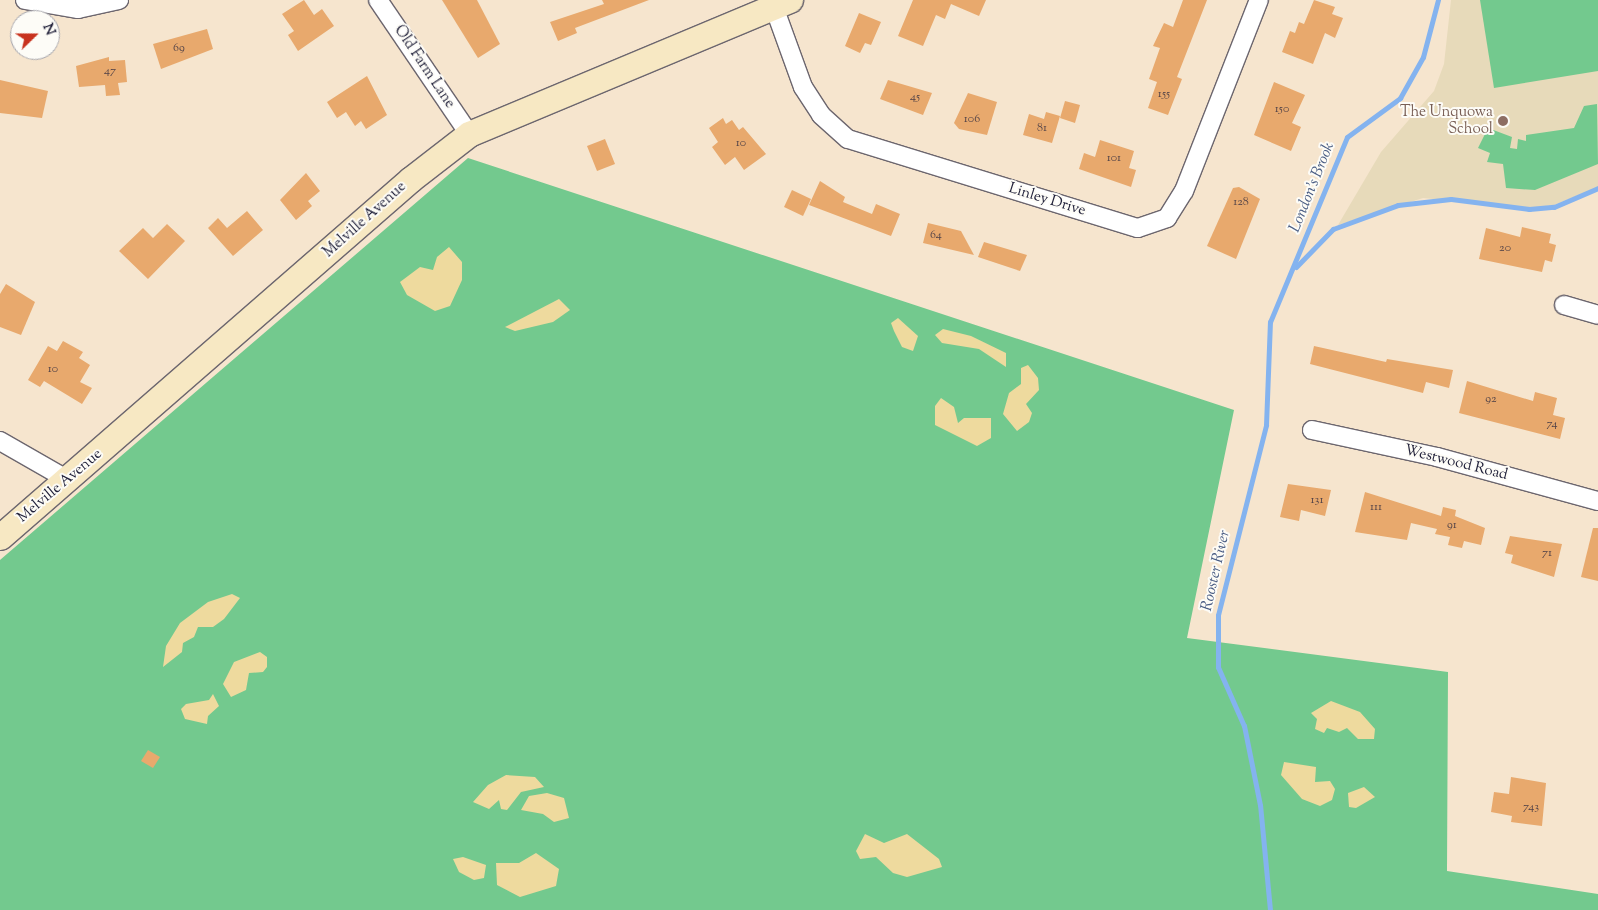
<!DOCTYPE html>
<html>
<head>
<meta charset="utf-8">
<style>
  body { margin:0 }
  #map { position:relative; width:1598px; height:910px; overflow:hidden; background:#f6e5ce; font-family:"Sorts Mill Goudy",serif }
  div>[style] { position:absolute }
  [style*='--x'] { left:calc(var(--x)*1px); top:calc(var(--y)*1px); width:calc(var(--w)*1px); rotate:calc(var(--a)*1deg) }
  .built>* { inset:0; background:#e7daba }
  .green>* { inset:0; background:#73c98e }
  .sand>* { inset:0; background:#eeda9e }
  .stream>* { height:5px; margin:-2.5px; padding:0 2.5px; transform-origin:2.5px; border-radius:2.5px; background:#84b3ef }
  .building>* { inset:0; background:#e8a96d }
  .roads { filter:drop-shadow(1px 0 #6c666e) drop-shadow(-1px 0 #6c666e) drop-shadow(0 1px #6c666e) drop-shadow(0 -1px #6c666e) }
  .street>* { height:18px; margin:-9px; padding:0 9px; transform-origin:9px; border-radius:9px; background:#fff }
  .secondary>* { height:25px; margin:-12.5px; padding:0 12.5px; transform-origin:12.5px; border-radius:12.5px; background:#f7e8c3 }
  .dots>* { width:14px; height:14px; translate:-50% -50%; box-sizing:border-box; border:2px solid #fdfcf7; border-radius:50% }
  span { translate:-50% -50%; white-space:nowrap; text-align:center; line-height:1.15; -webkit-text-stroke:4px #fdfcf7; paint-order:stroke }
  .number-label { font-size:12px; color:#544448 }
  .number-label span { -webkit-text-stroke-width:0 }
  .street-label { font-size:15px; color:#22223b }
  .education-label { font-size:15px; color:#785e54 }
  .right { translate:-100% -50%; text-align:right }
  .water-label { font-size:16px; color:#495c83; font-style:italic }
  .north { position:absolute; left:10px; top:10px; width:50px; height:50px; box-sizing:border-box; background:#fdfcf7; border:1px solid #a5a5ac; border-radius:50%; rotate:68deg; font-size:14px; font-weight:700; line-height:20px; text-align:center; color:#22223b }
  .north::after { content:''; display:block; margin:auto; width:18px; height:22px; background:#c8321e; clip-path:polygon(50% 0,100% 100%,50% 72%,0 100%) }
</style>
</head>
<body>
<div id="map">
  <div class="built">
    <i style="clip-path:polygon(1451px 0,1598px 0,1598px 187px,1554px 205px,1529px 208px,1423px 198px,1338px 225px,1381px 152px,1434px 91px,1444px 64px)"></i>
  </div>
  <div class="green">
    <i style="clip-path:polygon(1480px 0,1598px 0,1598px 71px,1494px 88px)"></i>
    <i style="clip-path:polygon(1597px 104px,1598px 164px,1535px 190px,1506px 188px,1503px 164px,1487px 162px,1490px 153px,1478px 148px,1488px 128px,1512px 137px,1510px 148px,1517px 149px,1518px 139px,1526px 141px,1526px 135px,1574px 128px,1584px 106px)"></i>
    <i style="clip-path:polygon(468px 158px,1234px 410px,1187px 638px,1448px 672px,1447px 871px,1598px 894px,1598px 910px,0 910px,0 560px)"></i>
  </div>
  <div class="sand">
    <i style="clip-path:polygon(449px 247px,462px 262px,462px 280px,450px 306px,435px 311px,407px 295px,400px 282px,420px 267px,433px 270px,437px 257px)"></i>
    <i style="clip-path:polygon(559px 299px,570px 310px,553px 322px,515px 331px,505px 327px)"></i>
    <i style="clip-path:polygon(898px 318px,918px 336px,913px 351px,902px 347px,894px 331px,891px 323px)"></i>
    <i style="clip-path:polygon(943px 329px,971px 336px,1006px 353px,1006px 367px,979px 349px,942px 343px,935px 335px)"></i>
    <i style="clip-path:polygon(1028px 365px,1038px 378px,1039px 390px,1026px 404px,1032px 413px,1029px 422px,1017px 431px,1003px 414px,1009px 393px,1021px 384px,1021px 368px)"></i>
    <i style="clip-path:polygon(941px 398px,954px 407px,958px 423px,964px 418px,991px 418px,991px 438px,977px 446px,935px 425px,935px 406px)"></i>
    <i style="clip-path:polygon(232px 594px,240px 598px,224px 619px,213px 627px,198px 627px,194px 637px,183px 643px,182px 652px,163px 667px,166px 646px,180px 623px,208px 602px)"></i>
    <i style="clip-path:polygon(260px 652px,267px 657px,267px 667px,263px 672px,249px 673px,246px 690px,231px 697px,223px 684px,234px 662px)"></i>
    <i style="clip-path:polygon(213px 694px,219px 706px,208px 716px,207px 724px,185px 719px,181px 709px,186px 704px,209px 700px)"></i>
    <i style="clip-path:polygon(1331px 701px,1360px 712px,1375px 729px,1374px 739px,1358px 739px,1347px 728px,1339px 732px,1327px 728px,1324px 733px,1315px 729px,1317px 719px,1311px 713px)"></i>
    <i style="clip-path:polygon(1284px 762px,1316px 767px,1315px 782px,1330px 781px,1335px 789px,1332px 800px,1320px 806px,1302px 799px,1281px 775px)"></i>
    <i style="clip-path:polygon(506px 775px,535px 777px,544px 787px,521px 792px,507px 810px,501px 809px,499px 800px,489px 809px,473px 802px,488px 785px)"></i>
    <i style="clip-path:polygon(1364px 787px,1375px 797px,1356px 808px,1349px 807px,1348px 793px)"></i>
    <i style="clip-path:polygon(547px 793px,564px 798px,569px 818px,554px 822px,543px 814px,521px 810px,529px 796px)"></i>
    <i style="clip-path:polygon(865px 834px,884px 843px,907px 834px,939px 859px,942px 867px,907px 877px,893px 873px,876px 857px,860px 859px,856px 851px)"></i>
    <i style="clip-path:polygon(536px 853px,559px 869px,556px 886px,520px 897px,497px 885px,496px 863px,519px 863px)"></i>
    <i style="clip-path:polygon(463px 857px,486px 865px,484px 878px,474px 880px,459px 872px,453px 859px)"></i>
  </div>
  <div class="stream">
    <i style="--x:1296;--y:267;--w:53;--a:-45.8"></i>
    <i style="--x:1333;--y:229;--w:69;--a:-20.3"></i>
    <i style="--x:1398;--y:205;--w:53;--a:-6.5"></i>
    <i style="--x:1451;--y:199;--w:79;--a:7.3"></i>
    <i style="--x:1529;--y:209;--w:25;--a:-5"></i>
    <i style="--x:1554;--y:207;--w:48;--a:-23.4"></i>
    <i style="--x:1270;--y:910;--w:105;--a:-95.4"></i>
    <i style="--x:1260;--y:805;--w:81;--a:-101.4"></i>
    <i style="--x:1244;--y:726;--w:64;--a:-113.8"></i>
    <i style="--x:1218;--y:667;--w:52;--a:-90"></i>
    <i style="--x:1218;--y:615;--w:196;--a:-75.8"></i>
    <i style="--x:1266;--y:425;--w:103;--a:-87.8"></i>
    <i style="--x:1270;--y:322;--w:200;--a:-67.4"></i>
    <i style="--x:1347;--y:137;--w:66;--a:-36.3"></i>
    <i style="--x:1400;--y:98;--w:47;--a:-60.7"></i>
    <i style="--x:1423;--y:57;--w:59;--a:-75.3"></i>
  </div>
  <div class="building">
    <i style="clip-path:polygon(304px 0,314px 15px,322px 9px,334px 26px,298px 51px,288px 35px,294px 31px,282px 14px)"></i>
    <i style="clip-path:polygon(442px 0,477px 0,500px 44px,478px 58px)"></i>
    <i style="clip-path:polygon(602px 0,649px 0,575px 28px,577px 33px,558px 41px,550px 22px,604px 4px)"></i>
    <i style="clip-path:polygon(913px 0,986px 0,979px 16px,951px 4px,945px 19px,936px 15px,923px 46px,898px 36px)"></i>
    <i style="clip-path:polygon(1183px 0,1207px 0,1177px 77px,1182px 79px,1168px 115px,1148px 108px,1157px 82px,1149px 79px,1160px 48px,1153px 46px,1164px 23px,1173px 27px)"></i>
    <i style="clip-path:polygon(1314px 0,1335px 7px,1332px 14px,1343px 18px,1335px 38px,1325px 33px,1313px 64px,1282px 52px,1290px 31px,1295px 33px,1299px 22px,1304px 24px)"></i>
    <i style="clip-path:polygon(859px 13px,881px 22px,871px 45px,865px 43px,860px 53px,845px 46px)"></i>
    <i style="clip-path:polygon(207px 29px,213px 49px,161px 69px,153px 44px)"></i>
    <i style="clip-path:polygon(109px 57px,109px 61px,125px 60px,127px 82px,118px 83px,120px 95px,106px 96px,105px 85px,79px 87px,76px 66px)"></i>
    <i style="clip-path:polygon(367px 76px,387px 115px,366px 129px,361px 121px,355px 126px,346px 112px,337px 118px,327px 102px)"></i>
    <i style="clip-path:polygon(0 80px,48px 91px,42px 118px,0 113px)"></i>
    <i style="clip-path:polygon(888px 80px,932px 93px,923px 115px,880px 99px)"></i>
    <i style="clip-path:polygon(1274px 82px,1305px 95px,1292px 123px,1301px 127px,1291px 151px,1254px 135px)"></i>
    <i style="clip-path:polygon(968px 93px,997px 102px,987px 135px,959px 129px,954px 123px)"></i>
    <i style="clip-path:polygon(1065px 101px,1080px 105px,1075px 123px,1060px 118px)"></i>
    <i style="clip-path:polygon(1046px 112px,1060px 116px,1052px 143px,1023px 135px,1029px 114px,1044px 119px)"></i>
    <i style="clip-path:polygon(723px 118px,726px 124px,732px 120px,739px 130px,743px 127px,766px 154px,744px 170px,735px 157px,725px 165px,712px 147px,718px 142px,709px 128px)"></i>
    <i style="clip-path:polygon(605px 139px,615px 164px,597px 171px,587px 146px)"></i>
    <i style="clip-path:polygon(1100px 140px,1134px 151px,1129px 168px,1136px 170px,1131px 187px,1079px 169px,1084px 153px,1095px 157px)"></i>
    <i style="clip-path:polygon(306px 173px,320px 191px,308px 201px,312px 206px,296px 220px,280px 200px)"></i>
    <i style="clip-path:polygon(820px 181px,845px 197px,843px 202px,872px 214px,876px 204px,900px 214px,891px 236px,809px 205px)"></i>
    <i style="clip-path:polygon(1239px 187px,1260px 199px,1236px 259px,1207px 246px,1233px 188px)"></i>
    <i style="clip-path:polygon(792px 190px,811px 199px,803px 216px,784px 207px)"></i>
    <i style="clip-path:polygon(247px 211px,263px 230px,233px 256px,208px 228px,218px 218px,227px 228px)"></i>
    <i style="clip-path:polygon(928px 223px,961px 231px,974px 255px,923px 243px)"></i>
    <i style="clip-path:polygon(167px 224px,185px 241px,148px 279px,119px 251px,143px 228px,153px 238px)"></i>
    <i style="clip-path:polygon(1522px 227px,1551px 234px,1549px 243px,1556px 245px,1552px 262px,1545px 260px,1542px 272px,1479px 259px,1486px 228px,1520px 237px)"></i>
    <i style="clip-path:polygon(984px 242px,1027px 255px,1020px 271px,978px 257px)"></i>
    <i style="clip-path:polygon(6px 284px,35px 302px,21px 335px,0 327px,0 294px)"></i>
    <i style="clip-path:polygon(63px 341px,83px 352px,79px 358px,90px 365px,80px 382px,92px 388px,82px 404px,44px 381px,40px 387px,28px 380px,48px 346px,57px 351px)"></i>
    <i style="clip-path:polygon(1314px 346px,1386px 362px,1387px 359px,1453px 370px,1449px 388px,1426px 382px,1423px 393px,1310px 364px)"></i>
    <i style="clip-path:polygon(1467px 381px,1533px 401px,1535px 392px,1557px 398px,1553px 415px,1565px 418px,1560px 439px,1459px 413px)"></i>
    <i style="clip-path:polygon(1288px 484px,1331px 490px,1325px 516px,1301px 510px,1299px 521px,1280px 517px)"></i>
    <i style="clip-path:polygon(1365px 492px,1441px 516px,1443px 507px,1456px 510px,1455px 516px,1485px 528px,1481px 545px,1464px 541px,1462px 548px,1448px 545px,1450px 537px,1435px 534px,1437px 529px,1411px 523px,1407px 540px,1355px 532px)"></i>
    <i style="clip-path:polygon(1593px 528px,1598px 528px,1598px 581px,1581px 577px)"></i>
    <i style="clip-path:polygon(1510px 536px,1562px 544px,1554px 577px,1511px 563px,1513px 555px,1505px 553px)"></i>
    <i style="clip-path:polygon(148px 750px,160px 757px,153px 768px,141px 761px)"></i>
    <i style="clip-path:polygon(1511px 777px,1546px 783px,1542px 826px,1511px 822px,1512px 816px,1491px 812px,1494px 792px,1509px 794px)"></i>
  </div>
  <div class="roads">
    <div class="street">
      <i style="--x:25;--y:0;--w:54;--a:9.6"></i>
      <i style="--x:78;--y:9;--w:42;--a:-12.4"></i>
      <i style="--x:378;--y:0;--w:162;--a:55.8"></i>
      <i style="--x:774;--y:7;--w:85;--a:70.1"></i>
      <i style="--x:803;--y:87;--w:33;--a:57"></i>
      <i style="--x:821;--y:115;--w:36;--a:42"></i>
      <i style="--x:848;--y:139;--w:303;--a:17.1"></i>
      <i style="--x:1138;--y:228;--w:31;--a:-19"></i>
      <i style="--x:1167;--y:218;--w:32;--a:-58"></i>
      <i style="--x:1184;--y:191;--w:205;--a:-68.6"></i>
      <i style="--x:1564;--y:305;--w:35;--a:16"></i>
      <i style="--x:1312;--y:430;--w:128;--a:12.2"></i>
      <i style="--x:1437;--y:457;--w:167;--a:15.3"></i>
      <i style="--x:0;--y:441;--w:78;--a:29.8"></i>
    </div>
    <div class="secondary">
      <i style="--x:0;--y:537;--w:545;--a:-41.06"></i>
      <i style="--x:411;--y:179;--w:73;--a:-37.8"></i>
      <i style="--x:469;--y:134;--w:348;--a:-22.7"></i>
    </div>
  </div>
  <div class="dots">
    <i style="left:1503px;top:121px;background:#8d6e63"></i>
  </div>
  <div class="number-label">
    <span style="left:179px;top:49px">69</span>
    <span style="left:110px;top:72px">47</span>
    <span style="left:1164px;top:95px">155</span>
    <span style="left:915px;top:98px">45</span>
    <span style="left:1282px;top:110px">150</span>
    <span style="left:972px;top:120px">106</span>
    <span style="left:1042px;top:129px">81</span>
    <span style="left:741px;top:144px">10</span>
    <span style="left:1114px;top:159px">101</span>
    <span style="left:1241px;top:203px">128</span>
    <span style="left:936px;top:236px">64</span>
    <span style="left:1505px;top:249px">20</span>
    <span style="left:53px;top:370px">10</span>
    <span style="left:1491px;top:400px">92</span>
    <span style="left:1552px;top:425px">74</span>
    <span style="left:1317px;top:501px">131</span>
    <span style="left:1376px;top:508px">111</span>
    <span style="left:1452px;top:526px">91</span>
    <span style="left:1547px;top:554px">71</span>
    <span style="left:1531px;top:808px">743</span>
  </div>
  <div class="street-label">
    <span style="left:424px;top:67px;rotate:56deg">Old Farm Lane</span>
    <span style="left:1047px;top:200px;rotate:17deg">Linley Drive</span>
    <span style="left:365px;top:220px;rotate:-42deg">Melville Avenue</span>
    <span style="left:1456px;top:463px;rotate:14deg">Westwood Road</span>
    <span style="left:60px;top:486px;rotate:-40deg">Melville Avenue</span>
  </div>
  <div class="education-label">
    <span class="right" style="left:1493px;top:121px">The Unquowa<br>School</span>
  </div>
  <div class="water-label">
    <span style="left:1313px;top:188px;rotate:-68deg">London's Brook</span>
    <span style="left:1217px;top:571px;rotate:-77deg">Rooster River</span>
  </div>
  <div class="north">N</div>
</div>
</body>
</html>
